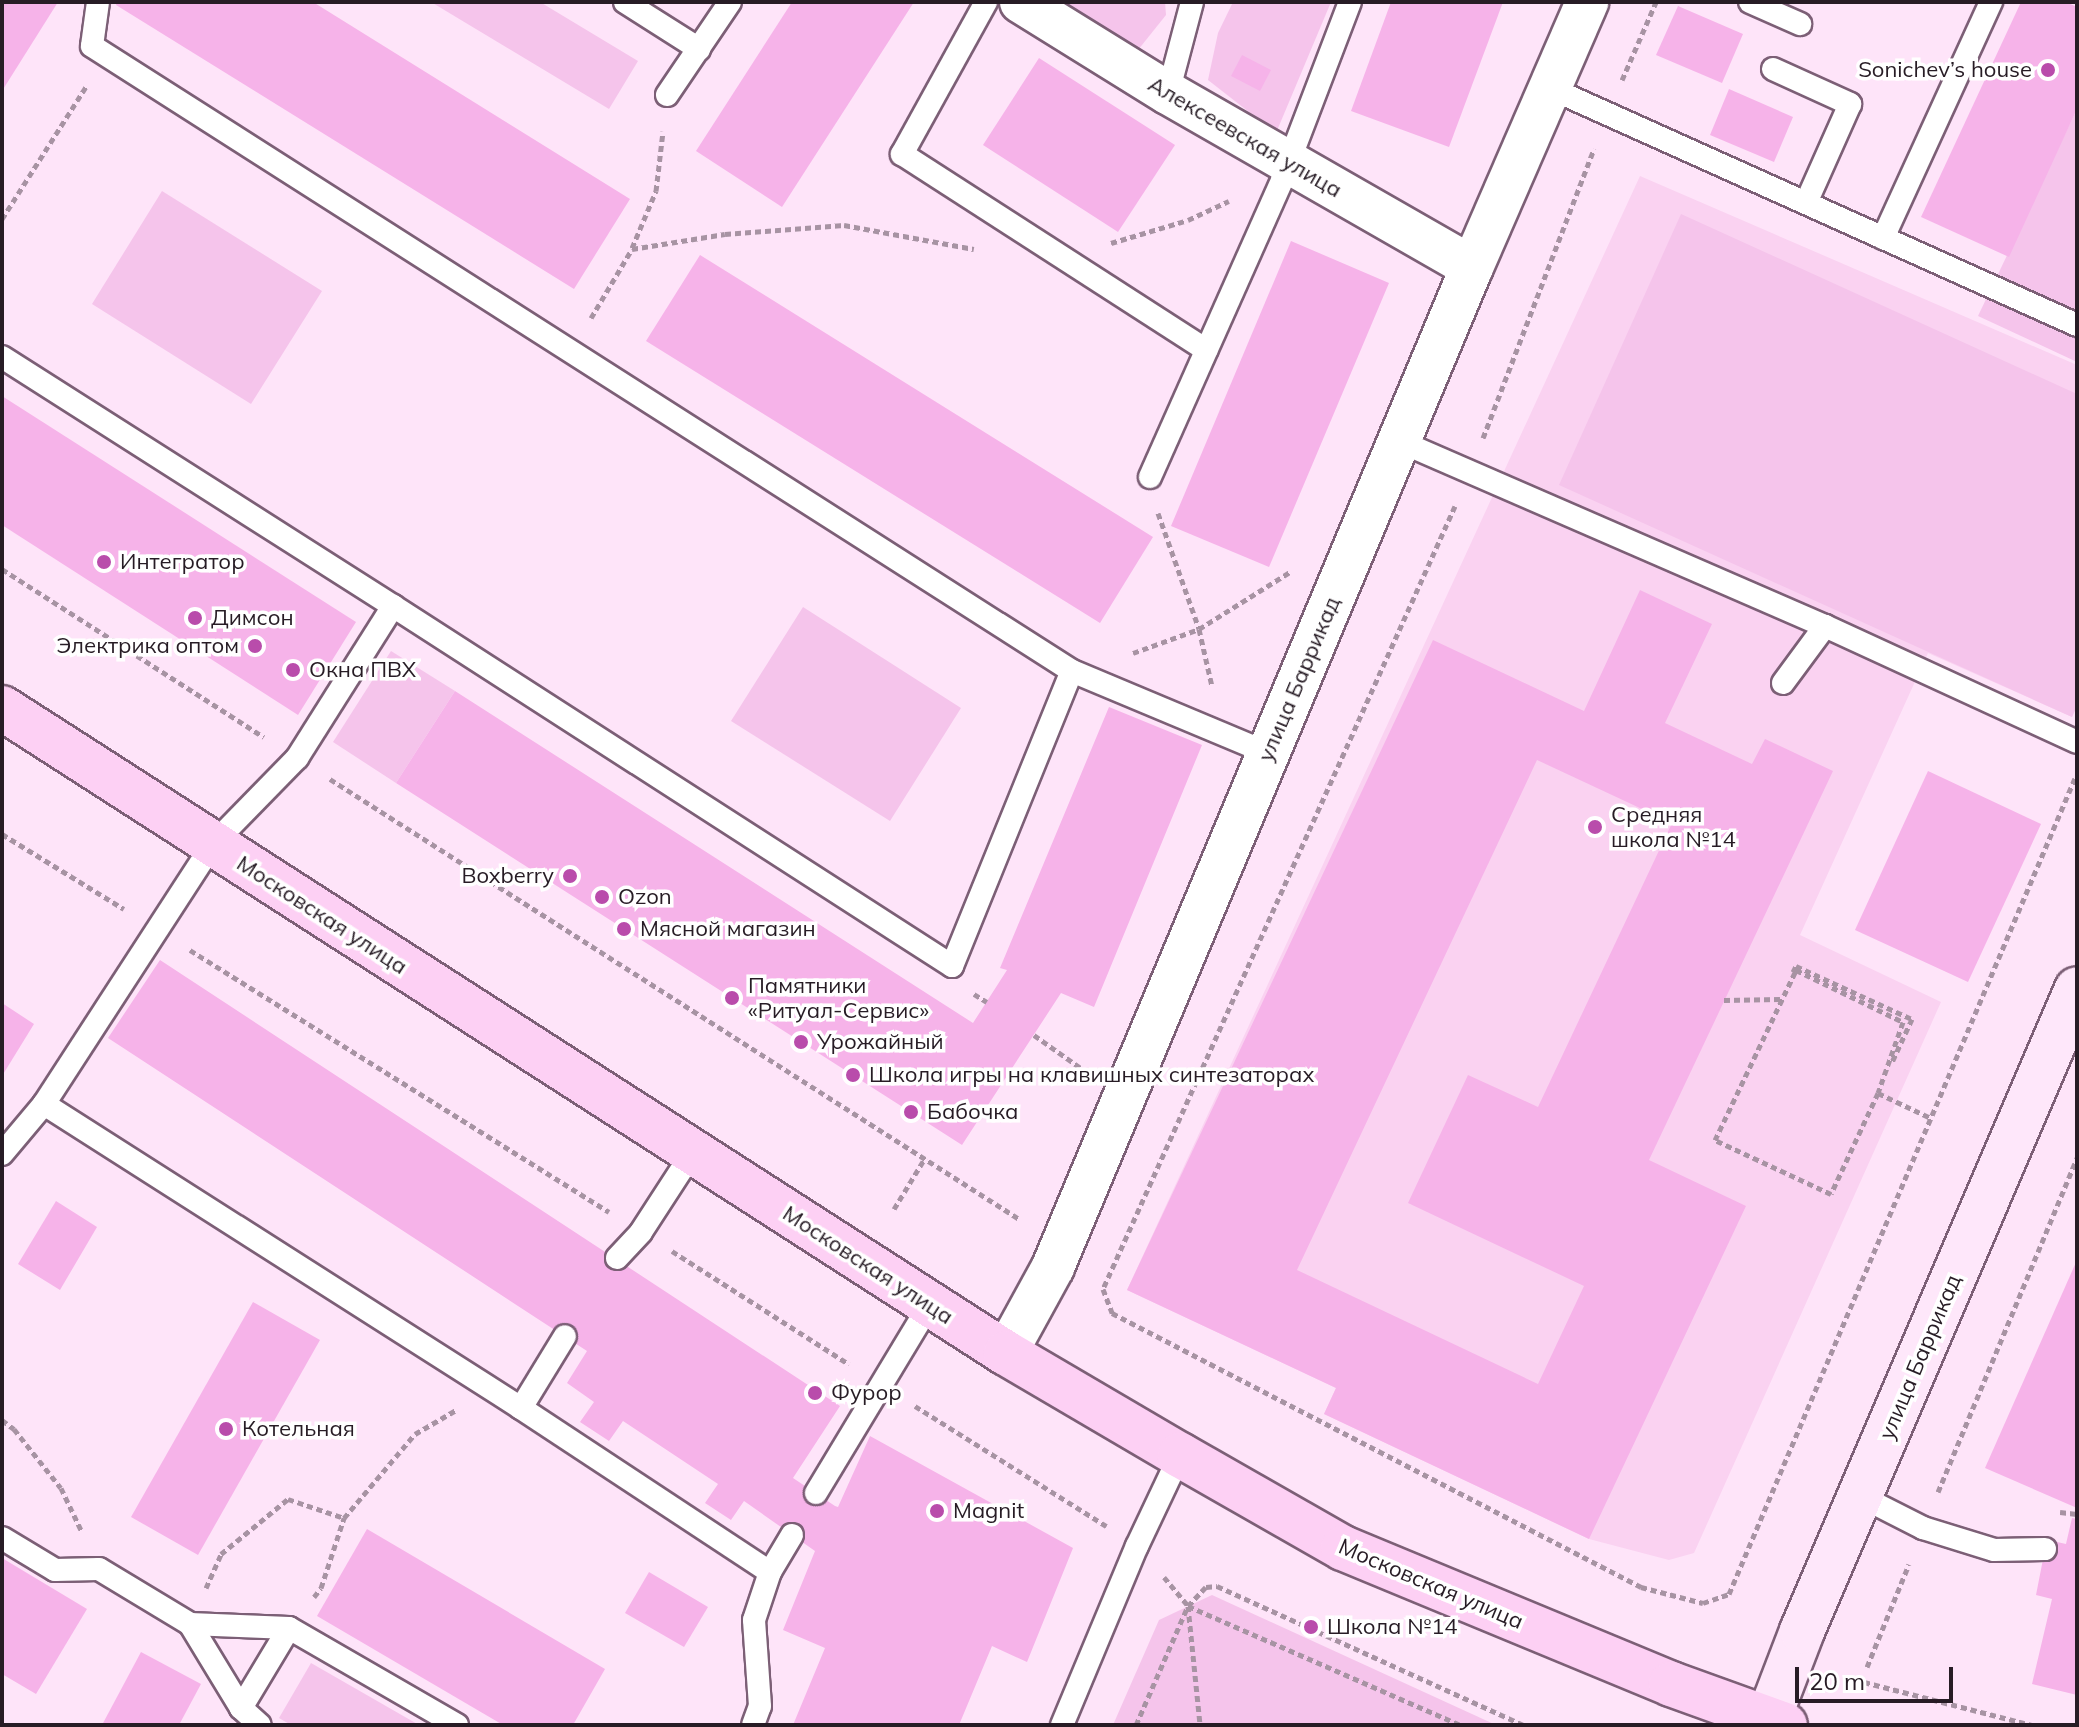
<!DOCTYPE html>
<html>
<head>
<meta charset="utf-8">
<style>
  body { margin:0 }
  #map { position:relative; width:2079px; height:1727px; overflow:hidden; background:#fee4f9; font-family:Mulish,sans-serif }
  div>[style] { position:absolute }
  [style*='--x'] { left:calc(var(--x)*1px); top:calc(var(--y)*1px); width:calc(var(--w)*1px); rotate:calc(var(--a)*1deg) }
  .built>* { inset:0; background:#fad2f1 }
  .green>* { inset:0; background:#f5c4eb }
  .building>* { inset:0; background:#f6b3e9 }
  .path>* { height:5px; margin-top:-2.5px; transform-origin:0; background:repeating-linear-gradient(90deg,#a793a3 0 6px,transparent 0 10px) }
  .roads { filter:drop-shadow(2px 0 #7c5f76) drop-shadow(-2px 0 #7c5f76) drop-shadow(0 2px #7c5f76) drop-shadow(0 -2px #7c5f76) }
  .lane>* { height:22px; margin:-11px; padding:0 11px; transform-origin:11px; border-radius:11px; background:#fff }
  .street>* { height:42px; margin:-21px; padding:0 21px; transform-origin:21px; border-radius:21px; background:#fff }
  .secondary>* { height:44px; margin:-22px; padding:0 22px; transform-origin:22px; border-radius:22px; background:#fee7fa }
  .primary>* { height:44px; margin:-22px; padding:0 22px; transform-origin:22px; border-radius:22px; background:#fdd0f4 }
  .dots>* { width:22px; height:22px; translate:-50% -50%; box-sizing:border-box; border:4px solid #fff; border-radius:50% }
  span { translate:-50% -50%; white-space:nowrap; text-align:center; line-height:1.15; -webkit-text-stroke:7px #fff; paint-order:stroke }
  .poi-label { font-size:22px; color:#271c25 }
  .right { translate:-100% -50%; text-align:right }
  .left { translate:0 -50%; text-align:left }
  .street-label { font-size:22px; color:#271c25 }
  .frame { position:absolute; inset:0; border:4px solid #271c25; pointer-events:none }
  .scale { position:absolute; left:1795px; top:1667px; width:158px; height:36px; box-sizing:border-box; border:4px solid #271c25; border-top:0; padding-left:10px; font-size:24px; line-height:28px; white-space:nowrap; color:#271c25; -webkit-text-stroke:6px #fff; paint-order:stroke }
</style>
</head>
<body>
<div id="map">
  <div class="built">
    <i style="clip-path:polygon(1640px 176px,2077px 365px,2077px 706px,2072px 717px,1928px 653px,1800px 935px,1941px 1002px,1694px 1553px,1669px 1560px,1589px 1539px,1324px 1414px,1336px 1388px,1127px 1290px)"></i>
  </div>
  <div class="green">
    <i style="clip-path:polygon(431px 2px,540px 2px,638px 61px,609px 109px)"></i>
    <i style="clip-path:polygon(1057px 2px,1165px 2px,1166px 15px,1138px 50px)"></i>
    <i style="clip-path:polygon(1233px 2px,1331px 2px,1276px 133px,1208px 80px,1218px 33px)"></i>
    <i style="clip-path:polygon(2077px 109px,2077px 362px,1978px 316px)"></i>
    <i style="clip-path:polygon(162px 191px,322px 291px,251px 404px,92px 304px)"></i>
    <i style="clip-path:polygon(1681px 214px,2077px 394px,2077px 706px,2072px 717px,1559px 485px)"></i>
    <i style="clip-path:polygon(803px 607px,961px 708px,890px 821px,731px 721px)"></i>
    <i style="clip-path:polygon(391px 651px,455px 691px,396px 783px,333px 742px)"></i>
    <i style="clip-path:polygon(1212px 1595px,1496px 1725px,1113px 1725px,1159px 1620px)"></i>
    <i style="clip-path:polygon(311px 1663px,419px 1725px,291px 1725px,279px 1718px)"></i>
  </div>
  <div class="building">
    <i style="clip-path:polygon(2px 2px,58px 2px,2px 91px)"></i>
    <i style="clip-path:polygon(117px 2px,313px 2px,630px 199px,574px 289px,116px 5px)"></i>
    <i style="clip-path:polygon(792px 2px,914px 2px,782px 207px,696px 151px)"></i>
    <i style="clip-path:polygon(1391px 2px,1503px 2px,1449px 147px,1351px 111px)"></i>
    <i style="clip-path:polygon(2021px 2px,2066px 2px,2077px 7px,2077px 109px,2009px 257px,1921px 217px)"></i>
    <i style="clip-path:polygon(1678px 6px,1743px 34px,1722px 83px,1656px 55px)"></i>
    <i style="clip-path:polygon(1242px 55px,1271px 70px,1260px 91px,1231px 76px)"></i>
    <i style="clip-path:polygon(1039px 58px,1175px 145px,1118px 232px,983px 145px)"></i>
    <i style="clip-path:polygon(1729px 89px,1793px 117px,1774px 162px,1710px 135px)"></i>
    <i style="clip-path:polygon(1291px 241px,1389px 283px,1269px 567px,1171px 526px)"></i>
    <i style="clip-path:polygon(700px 255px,1153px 537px,1100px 623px,646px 341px)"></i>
    <i style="clip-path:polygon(2px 396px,356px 622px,298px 715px,2px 525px)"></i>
    <i style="clip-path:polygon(evenodd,1640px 590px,1712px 624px,1665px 723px,1752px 764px,1765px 739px,1833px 771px,1649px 1160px,1746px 1206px,1589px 1539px,1324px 1414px,1336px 1388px,1127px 1290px,1433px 640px,1584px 711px,1640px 590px,1537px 760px,1672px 823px,1538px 1107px,1468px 1075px,1408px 1203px,1584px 1286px,1538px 1384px,1297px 1270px,1537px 760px)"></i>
    <i style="clip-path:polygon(455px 691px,973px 1023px,1007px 970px,1000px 968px,1109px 707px,1202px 745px,1094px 1007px,1061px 993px,962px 1145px,396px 783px)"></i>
    <i style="clip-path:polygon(1928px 771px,2041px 824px,1968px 982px,1855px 930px)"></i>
    <i style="clip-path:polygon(160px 960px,840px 1406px,793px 1478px,835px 1506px,838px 1507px,870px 1436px,1073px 1548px,1027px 1662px,992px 1646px,959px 1725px,793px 1725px,825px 1648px,783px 1630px,815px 1551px,744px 1501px,731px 1520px,705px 1503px,718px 1484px,623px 1421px,609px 1441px,580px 1422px,594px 1402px,567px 1383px,587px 1351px,108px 1038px)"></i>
    <i style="clip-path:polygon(2px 1003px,34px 1024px,2px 1076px)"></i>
    <i style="clip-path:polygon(56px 1201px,97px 1227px,60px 1290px,18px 1264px)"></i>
    <i style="clip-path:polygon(2077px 1260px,2077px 1508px,1985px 1468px)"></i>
    <i style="clip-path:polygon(253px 1302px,320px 1340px,198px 1555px,131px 1517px)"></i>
    <i style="clip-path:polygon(2072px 1518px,2077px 1519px,2077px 1695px,2032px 1684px,2052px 1599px,2036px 1595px,2045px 1549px,2048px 1540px,2066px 1544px)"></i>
    <i style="clip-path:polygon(367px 1529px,605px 1669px,573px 1725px,503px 1725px,317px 1616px)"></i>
    <i style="clip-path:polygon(2px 1558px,87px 1609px,36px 1694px,2px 1674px)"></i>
    <i style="clip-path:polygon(649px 1572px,708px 1607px,684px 1647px,625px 1613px)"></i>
    <i style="clip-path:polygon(141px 1652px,201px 1684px,179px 1725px,102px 1725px)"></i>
  </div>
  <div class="path">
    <i style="--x:1622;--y:80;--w:85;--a:-66.4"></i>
    <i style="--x:2;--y:219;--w:159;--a:-57.6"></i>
    <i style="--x:1111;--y:243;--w:80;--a:-16.6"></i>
    <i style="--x:1188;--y:220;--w:45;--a:-24.9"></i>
    <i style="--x:632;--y:248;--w:62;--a:-67.2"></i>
    <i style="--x:656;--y:191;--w:60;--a:-83.3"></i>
    <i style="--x:591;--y:318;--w:80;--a:-59.3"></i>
    <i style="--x:632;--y:249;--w:94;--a:-9.2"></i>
    <i style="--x:725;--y:234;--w:119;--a:-4.3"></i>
    <i style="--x:844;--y:225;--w:132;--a:10.5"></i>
    <i style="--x:1483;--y:438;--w:310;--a:-69"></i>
    <i style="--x:1455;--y:506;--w:858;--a:114.21"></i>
    <i style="--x:1103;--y:1289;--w:26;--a:69"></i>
    <i style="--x:1112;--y:1313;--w:596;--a:27.38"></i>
    <i style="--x:1641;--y:1587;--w:64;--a:14.5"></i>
    <i style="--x:1703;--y:1603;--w:28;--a:-19"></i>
    <i style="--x:1729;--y:1594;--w:886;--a:-67.02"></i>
    <i style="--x:1158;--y:513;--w:123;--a:70.5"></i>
    <i style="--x:1199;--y:629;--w:58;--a:77.2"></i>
    <i style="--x:2;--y:569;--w:311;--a:32.7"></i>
    <i style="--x:1133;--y:653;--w:70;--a:-20"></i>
    <i style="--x:1199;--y:629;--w:107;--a:-32.1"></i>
    <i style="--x:330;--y:779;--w:818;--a:32.56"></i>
    <i style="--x:2;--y:834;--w:143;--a:31.6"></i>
    <i style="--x:190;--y:950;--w:494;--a:32"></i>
    <i style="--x:1796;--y:970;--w:119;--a:25.9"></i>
    <i style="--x:1903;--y:1022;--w:75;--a:109.4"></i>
    <i style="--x:1878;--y:1093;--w:111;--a:115"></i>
    <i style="--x:1831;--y:1194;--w:128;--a:-155"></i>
    <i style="--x:1715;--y:1140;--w:188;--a:-64.5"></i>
    <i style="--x:1793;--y:972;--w:7;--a:-63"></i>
    <i style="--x:1796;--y:966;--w:128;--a:24.6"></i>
    <i style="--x:1912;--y:1019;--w:47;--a:114.9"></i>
    <i style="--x:974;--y:994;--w:15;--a:32"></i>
    <i style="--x:1724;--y:1000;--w:56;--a:-1"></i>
    <i style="--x:1034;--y:1035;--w:62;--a:35.2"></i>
    <i style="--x:1878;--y:1093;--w:59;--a:25.3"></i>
    <i style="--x:894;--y:1209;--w:60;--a:-58.7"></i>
    <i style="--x:672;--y:1251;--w:210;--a:32.6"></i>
    <i style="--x:915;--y:1406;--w:226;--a:32.1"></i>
    <i style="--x:2;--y:1420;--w:15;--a:37"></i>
    <i style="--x:14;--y:1429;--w:75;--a:51.5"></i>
    <i style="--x:61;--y:1488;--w:49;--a:64.5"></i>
    <i style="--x:1938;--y:1492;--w:362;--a:-67.4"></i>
    <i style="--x:2060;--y:1512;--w:17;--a:7"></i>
    <i style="--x:1164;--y:1577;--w:38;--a:50"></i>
    <i style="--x:1188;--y:1606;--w:298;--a:23.6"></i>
    <i style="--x:206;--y:1588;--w:37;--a:-66"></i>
    <i style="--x:221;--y:1554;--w:87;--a:-39.4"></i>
    <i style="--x:288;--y:1499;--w:59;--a:18.7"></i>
    <i style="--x:314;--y:1597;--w:11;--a:-52"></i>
    <i style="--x:321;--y:1588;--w:74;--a:-71.8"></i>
    <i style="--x:344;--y:1518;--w:110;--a:-49.8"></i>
    <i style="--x:415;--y:1434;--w:48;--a:-30.3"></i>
    <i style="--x:1188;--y:1606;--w:26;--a:-47"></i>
    <i style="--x:1206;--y:1587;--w:11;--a:-5"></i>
    <i style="--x:1217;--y:1586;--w:336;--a:24.4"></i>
    <i style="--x:1867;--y:1667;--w:111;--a:-67.8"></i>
    <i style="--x:1864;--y:1682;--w:173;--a:14.4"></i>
    <i style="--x:1136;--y:1725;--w:130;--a:-66.4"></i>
    <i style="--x:1188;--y:1606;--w:120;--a:84.2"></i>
  </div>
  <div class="roads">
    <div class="lane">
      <i style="--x:98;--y:2;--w:44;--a:97.8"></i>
      <i style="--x:92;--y:46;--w:1162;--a:32.53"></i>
      <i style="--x:625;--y:2;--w:88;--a:32.4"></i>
      <i style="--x:986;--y:2;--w:174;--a:118.9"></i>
      <i style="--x:902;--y:154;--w:362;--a:32.8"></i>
      <i style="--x:1750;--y:2;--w:55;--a:23.7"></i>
      <i style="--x:1773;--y:69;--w:85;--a:24.4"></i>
      <i style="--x:1850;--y:104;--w:108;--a:114"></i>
      <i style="--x:1550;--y:88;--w:578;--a:24.21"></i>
      <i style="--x:1168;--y:93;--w:94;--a:-75.2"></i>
      <i style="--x:667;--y:95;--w:112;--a:-55.9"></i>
      <i style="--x:1883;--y:238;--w:260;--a:-65.4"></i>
      <i style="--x:2;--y:357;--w:464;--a:32.5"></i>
      <i style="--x:1399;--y:441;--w:464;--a:23.5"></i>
      <i style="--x:1150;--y:477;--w:325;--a:-66"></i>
      <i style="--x:1282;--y:180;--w:191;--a:-69.1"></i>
      <i style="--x:1783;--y:683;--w:71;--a:-53.6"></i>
      <i style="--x:1825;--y:626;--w:277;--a:24.7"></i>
      <i style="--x:44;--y:1104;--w:566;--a:32.51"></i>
      <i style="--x:521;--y:1408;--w:298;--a:33.4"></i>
      <i style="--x:2;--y:1154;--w:65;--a:-50"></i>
      <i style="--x:44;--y:1104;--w:309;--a:-57"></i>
      <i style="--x:212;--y:845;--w:122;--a:-45.7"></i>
      <i style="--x:297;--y:758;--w:180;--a:-57.7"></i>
      <i style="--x:393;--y:606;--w:665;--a:32.78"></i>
      <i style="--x:952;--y:966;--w:318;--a:-67.9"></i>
      <i style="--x:1072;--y:671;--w:212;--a:22.7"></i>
      <i style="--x:617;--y:1258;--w:35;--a:-47"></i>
      <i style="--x:641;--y:1232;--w:95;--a:-57"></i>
      <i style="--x:521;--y:1408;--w:84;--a:-58.6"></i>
      <i style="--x:816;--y:1493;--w:221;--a:-58.9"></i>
      <i style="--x:1860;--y:1496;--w:71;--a:26.9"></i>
      <i style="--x:1923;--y:1528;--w:74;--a:17.2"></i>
      <i style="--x:1994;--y:1550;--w:51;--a:-1.1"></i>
      <i style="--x:2;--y:1538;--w:62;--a:31.1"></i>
      <i style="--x:55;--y:1570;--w:44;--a:-1.3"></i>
      <i style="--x:99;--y:1569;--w:106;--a:31.1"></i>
      <i style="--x:190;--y:1624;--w:98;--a:58.7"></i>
      <i style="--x:241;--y:1708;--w:25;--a:42"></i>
      <i style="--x:190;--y:1624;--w:99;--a:2.3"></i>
      <i style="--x:289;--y:1628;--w:194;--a:30"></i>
      <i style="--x:241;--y:1708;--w:93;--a:-59"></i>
      <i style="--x:753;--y:1725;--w:20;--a:-70"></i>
      <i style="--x:760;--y:1706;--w:86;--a:-94"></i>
      <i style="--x:754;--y:1620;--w:51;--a:-71.6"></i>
      <i style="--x:770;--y:1572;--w:43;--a:-59.3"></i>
      <i style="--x:1062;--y:1725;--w:194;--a:-67.3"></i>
      <i style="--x:1137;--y:1546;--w:101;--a:-64.7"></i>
    </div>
    <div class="street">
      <i style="--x:1021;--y:2;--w:173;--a:31.8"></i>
      <i style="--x:1168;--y:93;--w:350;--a:29.8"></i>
      <i style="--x:1006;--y:1353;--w:98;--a:-61.3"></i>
      <i style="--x:1053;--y:1267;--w:1084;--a:-67.27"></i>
      <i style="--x:1472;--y:267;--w:289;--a:-66.5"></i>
    </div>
    <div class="secondary">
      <i style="--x:1766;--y:1725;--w:101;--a:-69"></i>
      <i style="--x:1802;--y:1631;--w:698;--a:-66.81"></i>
    </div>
    <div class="primary">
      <i style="--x:2;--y:708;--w:1193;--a:32.72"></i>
      <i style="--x:1006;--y:1353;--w:202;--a:30.4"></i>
      <i style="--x:1180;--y:1455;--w:188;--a:29.7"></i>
      <i style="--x:1343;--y:1548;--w:355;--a:22.5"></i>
      <i style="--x:1671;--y:1684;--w:121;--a:19.8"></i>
    </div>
  </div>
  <div class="dots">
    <i style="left:2048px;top:70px;background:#b94cab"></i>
    <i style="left:104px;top:562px;background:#b94cab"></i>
    <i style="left:195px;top:618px;background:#b94cab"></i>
    <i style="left:255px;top:646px;background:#b94cab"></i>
    <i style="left:293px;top:670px;background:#b94cab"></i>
    <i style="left:1595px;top:827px;background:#b94cab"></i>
    <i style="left:570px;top:876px;background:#b94cab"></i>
    <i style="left:602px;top:897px;background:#b94cab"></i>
    <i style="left:624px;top:929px;background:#b94cab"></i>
    <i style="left:732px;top:998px;background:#b94cab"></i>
    <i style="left:801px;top:1042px;background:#b94cab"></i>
    <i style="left:853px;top:1075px;background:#b94cab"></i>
    <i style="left:911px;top:1112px;background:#b94cab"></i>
    <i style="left:815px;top:1393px;background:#b94cab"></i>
    <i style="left:226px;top:1429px;background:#b94cab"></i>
    <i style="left:937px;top:1511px;background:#b94cab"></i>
    <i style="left:1311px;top:1627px;background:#b94cab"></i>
  </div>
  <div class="poi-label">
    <span class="right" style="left:2032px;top:70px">Sonichev’s house</span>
    <span class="left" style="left:120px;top:562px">Интегратор</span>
    <span class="left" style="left:211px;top:618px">Димсон</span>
    <span class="right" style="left:239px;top:646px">Электрика оптом</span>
    <span class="left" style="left:309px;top:670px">Окна ПВХ</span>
    <span class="left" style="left:1611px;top:827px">Средняя<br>школа №14</span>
    <span class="right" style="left:554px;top:876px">Boxberry</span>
    <span class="left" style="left:618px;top:897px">Ozon</span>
    <span class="left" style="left:640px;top:929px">Мясной магазин</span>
    <span class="left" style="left:748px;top:998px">Памятники<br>«Ритуал-Сервис»</span>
    <span class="left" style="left:817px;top:1042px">Урожайный</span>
    <span class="left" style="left:869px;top:1075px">Школа игры на клавишных синтезаторах</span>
    <span class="left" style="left:927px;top:1112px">Бабочка</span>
    <span class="left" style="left:831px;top:1393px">Фурор</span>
    <span class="left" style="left:242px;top:1429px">Котельная</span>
    <span class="left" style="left:953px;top:1511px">Magnit</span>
    <span class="left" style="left:1327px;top:1627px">Школа №14</span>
  </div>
  <div class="street-label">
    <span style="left:1245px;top:137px;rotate:30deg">Алексеевская улица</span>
    <span style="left:1299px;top:679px;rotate:-67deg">улица Баррикад</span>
    <span style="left:322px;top:915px;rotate:33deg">Московская улица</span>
    <span style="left:868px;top:1265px;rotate:33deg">Московская улица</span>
    <span style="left:1920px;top:1357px;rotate:-67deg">улица Баррикад</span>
    <span style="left:1431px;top:1584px;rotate:23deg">Московская улица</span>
  </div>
  <div class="frame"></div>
  <div class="scale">20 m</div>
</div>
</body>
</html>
